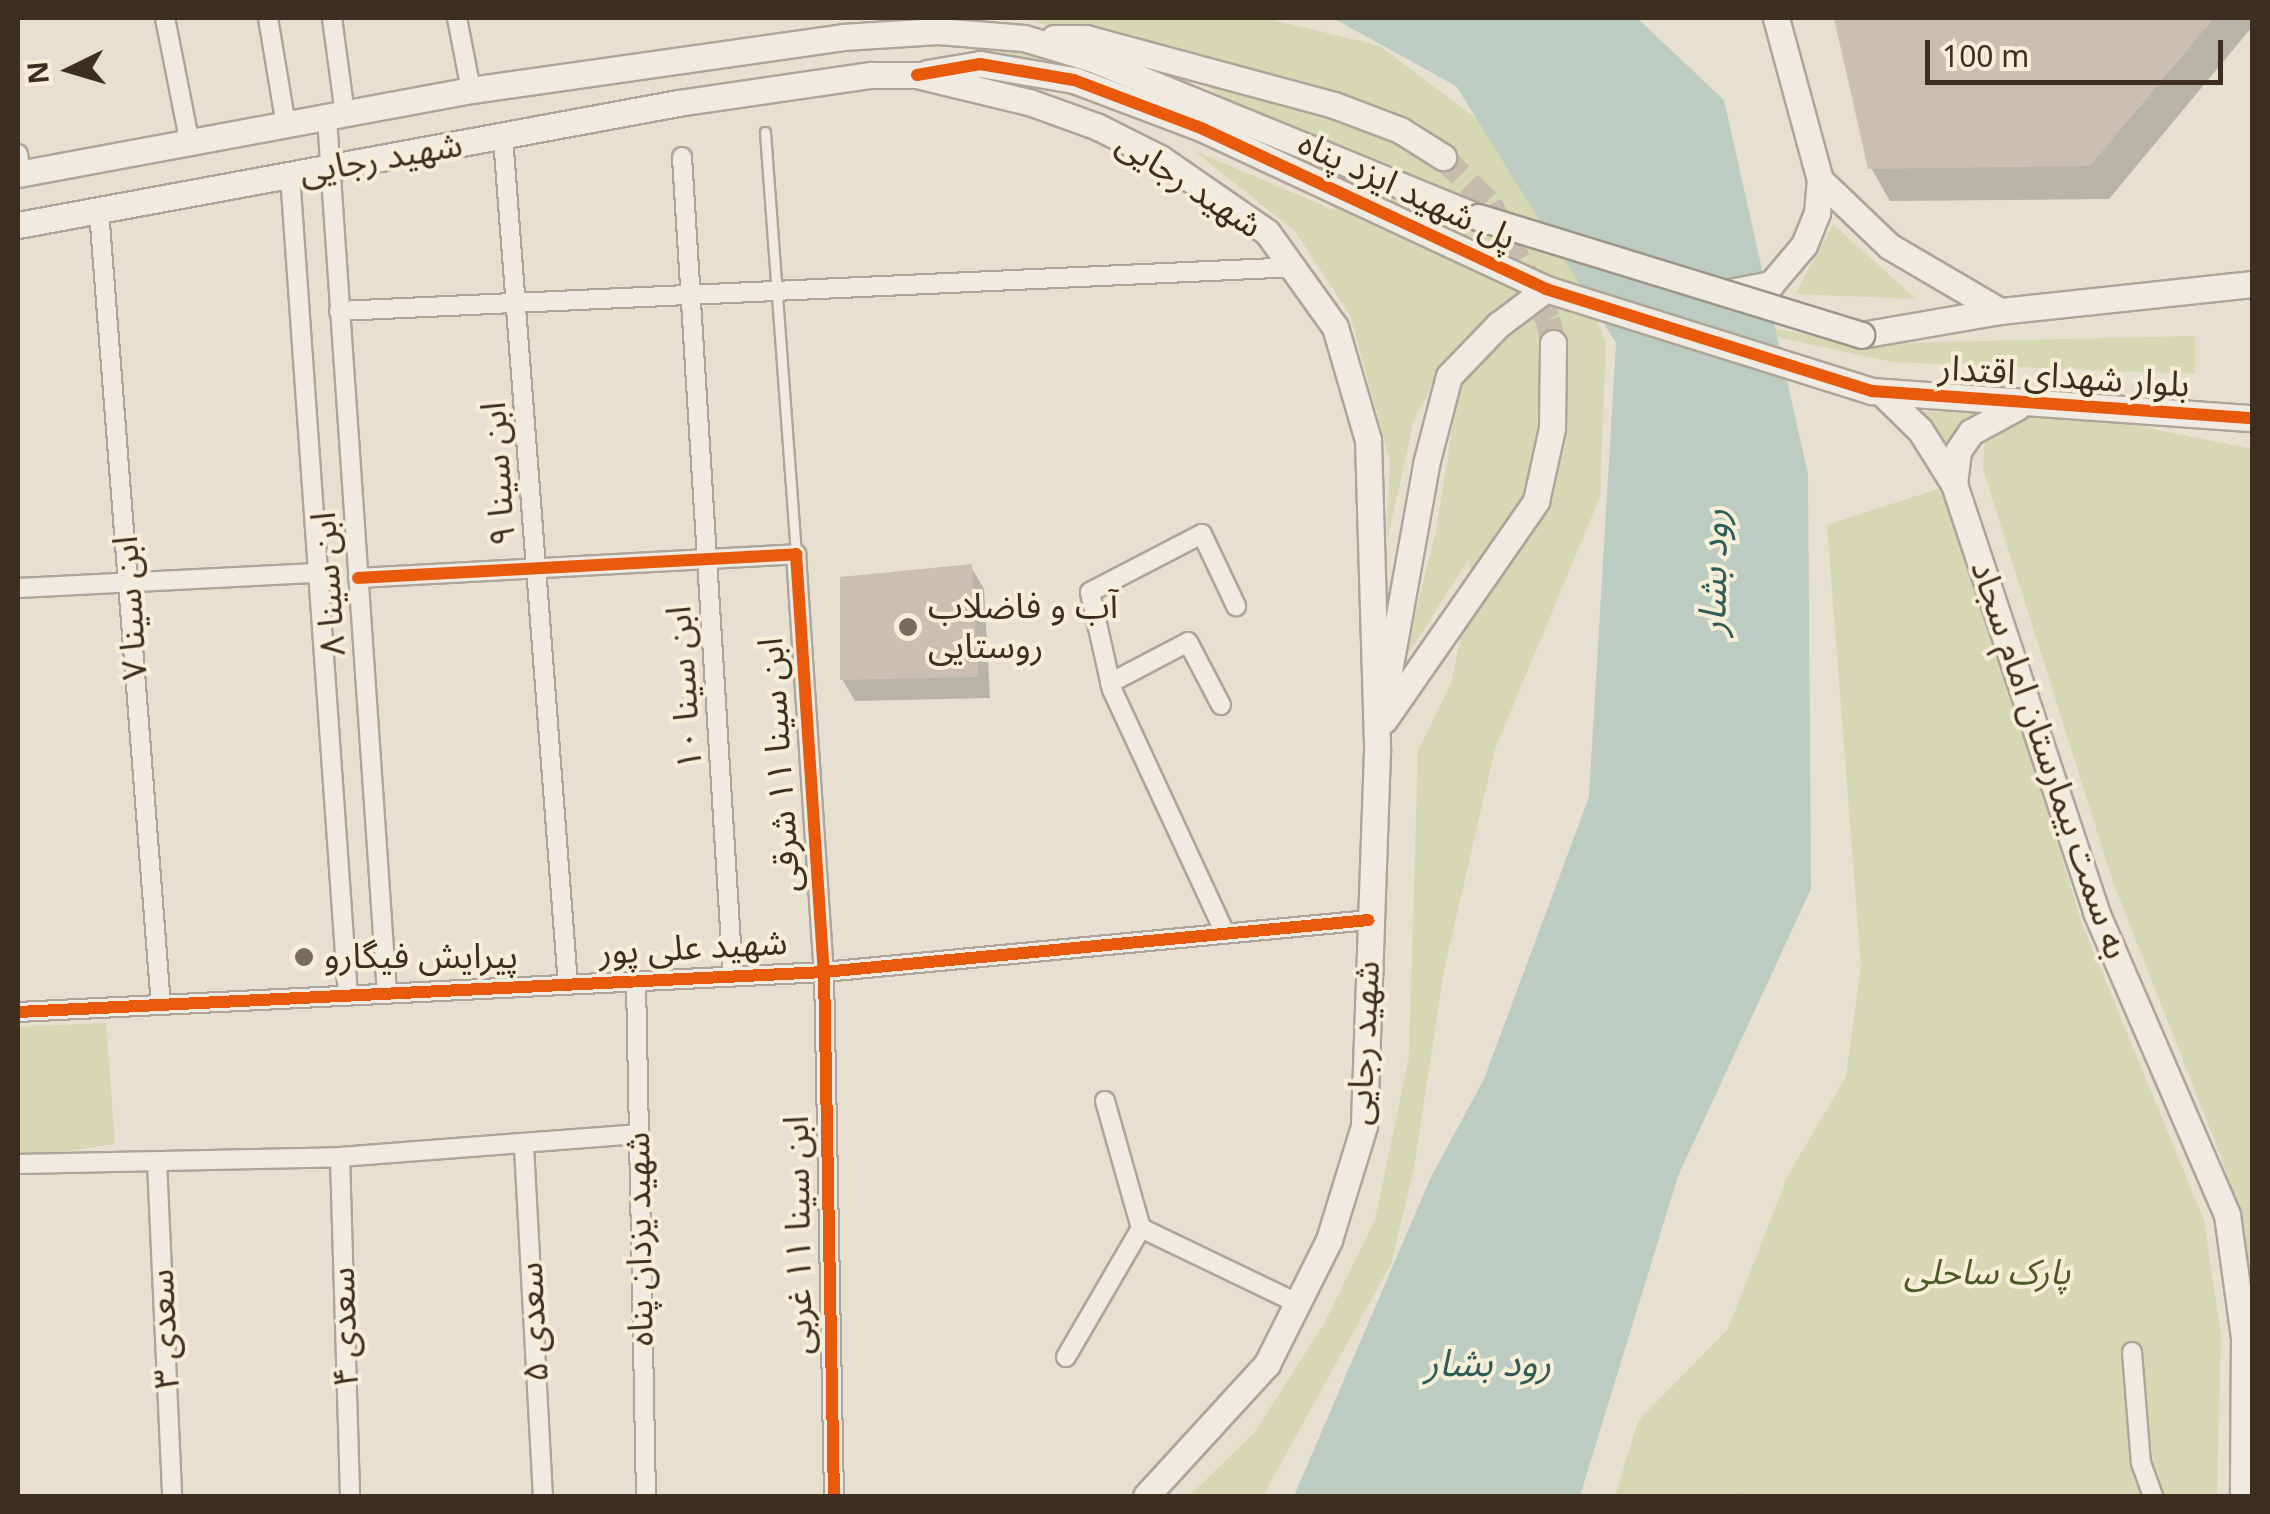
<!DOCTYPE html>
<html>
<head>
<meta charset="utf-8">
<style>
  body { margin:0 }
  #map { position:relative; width:2270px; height:1514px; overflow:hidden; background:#e7e0d1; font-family:Georgia,"Noto Sans Arabic",serif }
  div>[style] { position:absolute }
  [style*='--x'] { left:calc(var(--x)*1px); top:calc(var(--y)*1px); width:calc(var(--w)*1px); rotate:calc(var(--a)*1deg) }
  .green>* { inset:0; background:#d6d7b3 }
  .water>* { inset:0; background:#bcccc2 }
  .shadow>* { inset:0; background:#0003 }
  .building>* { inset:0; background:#cbbfb2 }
  .secondary-tunnel>* { height:25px; margin-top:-12.5px; transform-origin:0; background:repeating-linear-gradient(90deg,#c5bcae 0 25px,transparent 0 37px) }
  .path>* { height:4px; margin-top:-2px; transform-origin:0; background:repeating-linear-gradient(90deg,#c8c2b9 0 8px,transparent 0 13px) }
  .roads { filter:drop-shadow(2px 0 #ada599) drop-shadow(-2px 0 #ada599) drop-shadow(0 2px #ada599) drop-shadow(0 -2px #ada599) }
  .lane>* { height:9px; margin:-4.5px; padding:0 4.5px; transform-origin:4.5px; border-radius:4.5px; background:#efebe3 }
  .street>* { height:18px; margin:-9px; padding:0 9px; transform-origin:9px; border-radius:9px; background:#efebe3 }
  .secondary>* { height:25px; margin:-12.5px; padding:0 12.5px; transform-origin:12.5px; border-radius:12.5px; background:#efebe3 }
  .bridges { filter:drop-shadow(2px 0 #9c958a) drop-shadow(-2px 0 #9c958a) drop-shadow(0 2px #9c958a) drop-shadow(0 -2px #9c958a) }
  .secondary-bridge>* { height:25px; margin:-12.5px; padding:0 12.5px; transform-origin:12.5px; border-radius:12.5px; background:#efebe3 }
  .cycleway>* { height:12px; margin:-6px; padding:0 6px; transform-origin:6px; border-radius:6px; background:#e8590c }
  .dots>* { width:28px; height:28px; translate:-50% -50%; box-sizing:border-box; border:5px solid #f7eed8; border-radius:50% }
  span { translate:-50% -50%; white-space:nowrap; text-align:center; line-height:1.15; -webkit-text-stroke:8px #f7eed8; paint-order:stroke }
  .street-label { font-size:35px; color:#3d2e20 }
  .poi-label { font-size:35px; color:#3d2e20 }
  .left { translate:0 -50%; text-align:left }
  .park-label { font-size:35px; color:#4d5a26; font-style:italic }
  .water-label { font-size:38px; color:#2f5d5a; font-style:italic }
  .frame { position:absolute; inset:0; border:20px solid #3d2e20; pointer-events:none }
  .north { position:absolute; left:20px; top:20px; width:100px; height:100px; -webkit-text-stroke:8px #f7eed8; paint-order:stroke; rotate:265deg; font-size:28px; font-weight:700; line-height:40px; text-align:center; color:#3d2e20 }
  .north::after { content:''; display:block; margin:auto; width:35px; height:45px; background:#3d2e20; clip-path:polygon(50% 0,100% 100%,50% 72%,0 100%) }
  .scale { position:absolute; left:1925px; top:40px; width:298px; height:45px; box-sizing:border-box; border:5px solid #3d2e20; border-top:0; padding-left:12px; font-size:30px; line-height:35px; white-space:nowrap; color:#3d2e20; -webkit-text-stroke:8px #f7eed8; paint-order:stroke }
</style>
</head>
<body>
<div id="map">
  <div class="green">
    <i style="clip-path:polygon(1019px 18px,1265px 18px,1380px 46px,1749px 324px,1857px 344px,2195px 336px,2195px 374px,1892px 362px,1587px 296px,1606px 342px,1600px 497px,1495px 749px,1444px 970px,1414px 1168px,1391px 1264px,1263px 1496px,1189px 1496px,1254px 1433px,1324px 1324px,1375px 1220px,1409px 1057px,1418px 751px,1451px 683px,1470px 595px,1469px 559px,1403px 662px,1436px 531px,1453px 423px,1438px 374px,1414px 420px,1386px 546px,1390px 461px,1350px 315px,1295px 231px,1193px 150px,1336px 211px,1283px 152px,1183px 108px,1079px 74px,971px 50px,987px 42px,1186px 101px,1261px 132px,1175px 57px)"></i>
    <i style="clip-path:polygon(1833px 224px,1916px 299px,1795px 294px)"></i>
    <i style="clip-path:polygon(1987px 395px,2252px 449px,2252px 1288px,2226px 1170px,2113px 882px,1983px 469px)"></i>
    <i style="clip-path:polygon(1916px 411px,1973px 413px,1946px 444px)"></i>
    <i style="clip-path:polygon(1950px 485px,2081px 921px,2204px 1220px,2221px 1335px,2217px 1496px,1615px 1496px,1638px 1421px,1728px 1329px,1788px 1175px,1846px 1077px,1861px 966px,1827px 525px)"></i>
    <i style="clip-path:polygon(106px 1023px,115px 1144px,18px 1159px,18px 1027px)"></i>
  </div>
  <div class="water">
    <i style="clip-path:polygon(1333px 18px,1637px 18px,1724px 100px,1808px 474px,1811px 889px,1678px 1176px,1580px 1496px,1294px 1496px,1431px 1177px,1484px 1079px,1589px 797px,1616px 343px,1456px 86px)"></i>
  </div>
  <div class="shadow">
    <i style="clip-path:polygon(1837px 18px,2252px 18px,2252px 27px,2109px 199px,1890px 201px,1871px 168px)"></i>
    <i style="clip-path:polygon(971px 567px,984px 589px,990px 698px,855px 701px,842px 679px)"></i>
  </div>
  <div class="building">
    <i style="clip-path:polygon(1834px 18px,2214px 18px,2090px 166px,1868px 169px)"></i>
    <i style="clip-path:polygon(972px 564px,978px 677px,840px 680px,840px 577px)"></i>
  </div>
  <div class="secondary-tunnel">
    <i style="--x:1443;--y:157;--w:66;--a:45"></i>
    <i style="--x:1490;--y:204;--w:129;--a:63.2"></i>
    <i style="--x:1548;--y:319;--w:25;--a:78"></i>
  </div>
  <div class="path">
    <i style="--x:1739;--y:1495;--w:5;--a:11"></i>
  </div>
  <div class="roads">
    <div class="lane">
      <i style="--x:765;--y:132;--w:422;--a:85.8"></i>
    </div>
    <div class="street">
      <i style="--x:165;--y:18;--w:128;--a:78.8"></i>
      <i style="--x:268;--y:18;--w:109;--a:80.5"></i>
      <i style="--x:332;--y:18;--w:97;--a:82.3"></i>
      <i style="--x:457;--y:18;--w:73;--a:79"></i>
      <i style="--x:327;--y:118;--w:877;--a:86.08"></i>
      <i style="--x:503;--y:138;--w:848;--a:85.61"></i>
      <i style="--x:18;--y:154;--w:20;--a:81"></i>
      <i style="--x:682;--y:157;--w:821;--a:86.44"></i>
      <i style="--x:290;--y:175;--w:823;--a:85.96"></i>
      <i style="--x:99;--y:211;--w:796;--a:85.54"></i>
      <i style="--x:339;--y:311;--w:958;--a:-2.63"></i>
      <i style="--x:358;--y:578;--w:439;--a:-3.1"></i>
      <i style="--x:796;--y:554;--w:419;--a:86.2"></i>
      <i style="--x:824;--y:972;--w:524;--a:88.91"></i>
      <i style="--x:18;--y:588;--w:300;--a:-2.9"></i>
      <i style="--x:1110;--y:683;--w:88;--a:-27.7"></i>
      <i style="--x:1188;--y:642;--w:71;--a:62.4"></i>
      <i style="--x:1225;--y:933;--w:268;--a:-114.9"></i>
      <i style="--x:1112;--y:690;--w:100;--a:-102.7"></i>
      <i style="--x:1090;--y:592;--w:126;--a:-27.4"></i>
      <i style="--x:1202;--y:534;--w:80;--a:64.7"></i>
      <i style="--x:636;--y:981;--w:515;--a:88.89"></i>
      <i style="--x:18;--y:1012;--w:807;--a:-2.84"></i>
      <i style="--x:824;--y:972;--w:547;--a:-5.45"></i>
      <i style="--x:1105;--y:1101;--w:132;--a:74.2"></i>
      <i style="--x:524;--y:1147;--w:350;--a:86.9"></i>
      <i style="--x:340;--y:1157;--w:339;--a:88.3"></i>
      <i style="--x:157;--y:1162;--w:334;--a:87.4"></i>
      <i style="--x:18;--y:1164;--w:322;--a:-1.2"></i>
      <i style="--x:340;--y:1157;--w:298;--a:-4.4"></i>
      <i style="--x:2132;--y:1352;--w:111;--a:85.4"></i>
      <i style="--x:2141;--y:1463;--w:35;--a:70"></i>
      <i style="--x:1066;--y:1357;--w:149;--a:-59.8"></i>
      <i style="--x:1141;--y:1228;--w:173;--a:25.7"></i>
    </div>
    <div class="secondary">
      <i style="--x:1054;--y:38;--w:32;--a:0"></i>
      <i style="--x:1086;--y:38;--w:257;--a:15.1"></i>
      <i style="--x:1334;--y:105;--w:71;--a:20.7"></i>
      <i style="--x:1400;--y:130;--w:51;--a:32.1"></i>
      <i style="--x:927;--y:73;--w:54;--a:-9.6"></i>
      <i style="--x:980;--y:64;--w:95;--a:9.7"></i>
      <i style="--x:1074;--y:80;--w:136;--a:20.7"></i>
      <i style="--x:1201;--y:128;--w:381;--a:25"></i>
      <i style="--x:1546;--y:289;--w:342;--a:17.4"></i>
      <i style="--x:1872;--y:391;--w:381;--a:4.1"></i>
      <i style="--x:18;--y:174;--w:461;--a:-10.5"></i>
      <i style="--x:471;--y:90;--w:376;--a:-8.1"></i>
      <i style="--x:843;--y:37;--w:95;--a:-3.6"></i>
      <i style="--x:938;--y:31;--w:86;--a:4.7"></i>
      <i style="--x:1024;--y:38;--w:69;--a:16.9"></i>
      <i style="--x:1090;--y:58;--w:419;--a:22.3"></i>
      <i style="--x:1820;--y:180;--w:95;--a:43.7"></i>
      <i style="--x:1889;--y:246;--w:129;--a:30.4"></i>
      <i style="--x:18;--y:225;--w:671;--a:-10.47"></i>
      <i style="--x:678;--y:103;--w:195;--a:-8.3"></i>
      <i style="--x:871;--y:75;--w:46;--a:0"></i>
      <i style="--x:917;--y:75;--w:115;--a:13.6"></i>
      <i style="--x:1029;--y:102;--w:73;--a:19.9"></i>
      <i style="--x:1098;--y:127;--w:69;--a:26.6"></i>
      <i style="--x:1160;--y:158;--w:130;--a:34.7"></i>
      <i style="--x:1267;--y:232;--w:117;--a:54.4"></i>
      <i style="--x:1335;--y:327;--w:118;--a:73.7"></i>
      <i style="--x:1368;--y:440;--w:311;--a:88.3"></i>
      <i style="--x:1377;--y:751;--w:375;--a:92"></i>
      <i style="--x:1364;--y:1126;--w:119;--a:107.1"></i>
      <i style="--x:1329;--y:1240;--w:139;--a:116.6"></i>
      <i style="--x:1267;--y:1364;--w:179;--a:132.5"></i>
      <i style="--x:1725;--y:293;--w:47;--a:-11.1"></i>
      <i style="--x:1771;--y:284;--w:51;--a:-49.8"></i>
      <i style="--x:1804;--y:245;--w:35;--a:-68"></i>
      <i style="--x:1817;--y:213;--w:33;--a:-85"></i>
      <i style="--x:1820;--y:180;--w:168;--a:-105.2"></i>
      <i style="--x:1861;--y:335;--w:141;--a:-9.8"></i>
      <i style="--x:2000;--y:311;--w:253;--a:-6.1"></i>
      <i style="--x:1881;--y:392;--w:54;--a:44.3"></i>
      <i style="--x:1920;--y:430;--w:64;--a:57.8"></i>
      <i style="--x:1954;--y:484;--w:451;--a:71.6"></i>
      <i style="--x:2096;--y:912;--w:330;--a:66.6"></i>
      <i style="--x:2227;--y:1215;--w:123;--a:82.1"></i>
      <i style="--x:2244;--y:1337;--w:159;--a:90.4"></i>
      <i style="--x:1954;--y:484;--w:33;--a:-83"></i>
      <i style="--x:1958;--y:451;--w:23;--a:-56"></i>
      <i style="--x:1971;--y:432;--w:52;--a:-28.5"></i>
      <i style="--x:1385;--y:693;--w:233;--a:-79.8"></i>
      <i style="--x:1426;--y:464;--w:91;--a:-75.4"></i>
      <i style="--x:1449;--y:376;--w:71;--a:-46.1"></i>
      <i style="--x:1498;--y:325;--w:60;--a:-36.9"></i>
      <i style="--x:1384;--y:720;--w:267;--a:-55.2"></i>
      <i style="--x:1536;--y:501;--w:75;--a:-77.6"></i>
      <i style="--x:1552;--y:428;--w:85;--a:-89.3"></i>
    </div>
  </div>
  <div class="bridges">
    <div class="secondary-bridge">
      <i style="--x:1478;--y:217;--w:401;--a:17.1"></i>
    </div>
  </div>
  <div class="cycleway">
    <i style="--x:917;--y:75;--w:64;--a:-9.9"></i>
    <i style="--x:980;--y:64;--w:95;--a:9.7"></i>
    <i style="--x:1074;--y:80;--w:136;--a:20.7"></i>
    <i style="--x:1201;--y:128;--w:381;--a:25"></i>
    <i style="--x:1546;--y:289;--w:342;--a:17.4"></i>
    <i style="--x:1872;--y:391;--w:381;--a:4.1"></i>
    <i style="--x:358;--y:578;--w:439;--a:-3.1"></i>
    <i style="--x:796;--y:554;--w:419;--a:86.2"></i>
    <i style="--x:824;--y:972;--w:524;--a:88.91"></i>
    <i style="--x:18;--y:1012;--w:807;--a:-2.84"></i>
    <i style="--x:824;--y:972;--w:547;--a:-5.45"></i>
  </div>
  <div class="dots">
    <i style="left:908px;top:627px;background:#786c5e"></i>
    <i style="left:304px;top:957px;background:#786c5e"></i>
  </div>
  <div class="street-label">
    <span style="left:381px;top:159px;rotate:-10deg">شهید رجایی</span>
    <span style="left:1189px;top:185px;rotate:33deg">شهید رجایی</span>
    <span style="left:1407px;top:191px;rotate:25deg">پل شهید ایزد پناه</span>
    <span style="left:2064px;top:377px;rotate:4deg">بلوار شهدای اقتدار</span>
    <span style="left:499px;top:474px;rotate:-94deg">ابن سینا ۹</span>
    <span style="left:329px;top:584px;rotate:-94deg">ابن سینا ۸</span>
    <span style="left:131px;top:608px;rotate:-94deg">ابن سینا ۷</span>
    <span style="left:685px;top:688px;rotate:-94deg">ابن سینا ۱۰</span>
    <span style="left:2049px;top:760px;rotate:71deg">به سمت بیمارستان امام سجاد</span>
    <span style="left:780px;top:765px;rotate:-94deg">ابن سینا ۱۱ شرقی</span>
    <span style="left:693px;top:948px;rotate:-3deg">شهید علی پور</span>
    <span style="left:1364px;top:1043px;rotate:-87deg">شهید رجایی</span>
    <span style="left:799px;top:1235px;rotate:-91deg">ابن سینا ۱۱ غربی</span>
    <span style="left:640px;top:1239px;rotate:-91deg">شهید یزدان پناه</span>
    <span style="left:534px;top:1322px;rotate:-93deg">سعدی ۵</span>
    <span style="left:345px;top:1327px;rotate:-92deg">سعدی ۴</span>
    <span style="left:165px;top:1329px;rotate:-93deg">سعدی ۳</span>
  </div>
  <div class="poi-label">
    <span class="left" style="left:928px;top:627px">آب و فاضلاب<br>روستایی</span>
    <span class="left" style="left:324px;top:957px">پیرایش فیگارو</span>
  </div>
  <div class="park-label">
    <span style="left:1987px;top:1273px">پارک ساحلی</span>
  </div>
  <div class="water-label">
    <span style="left:1715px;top:572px;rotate:-89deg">رود بشار</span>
    <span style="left:1488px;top:1365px">رود بشار</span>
  </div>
  <div class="frame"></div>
  <div class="north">N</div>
  <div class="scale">100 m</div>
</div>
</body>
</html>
